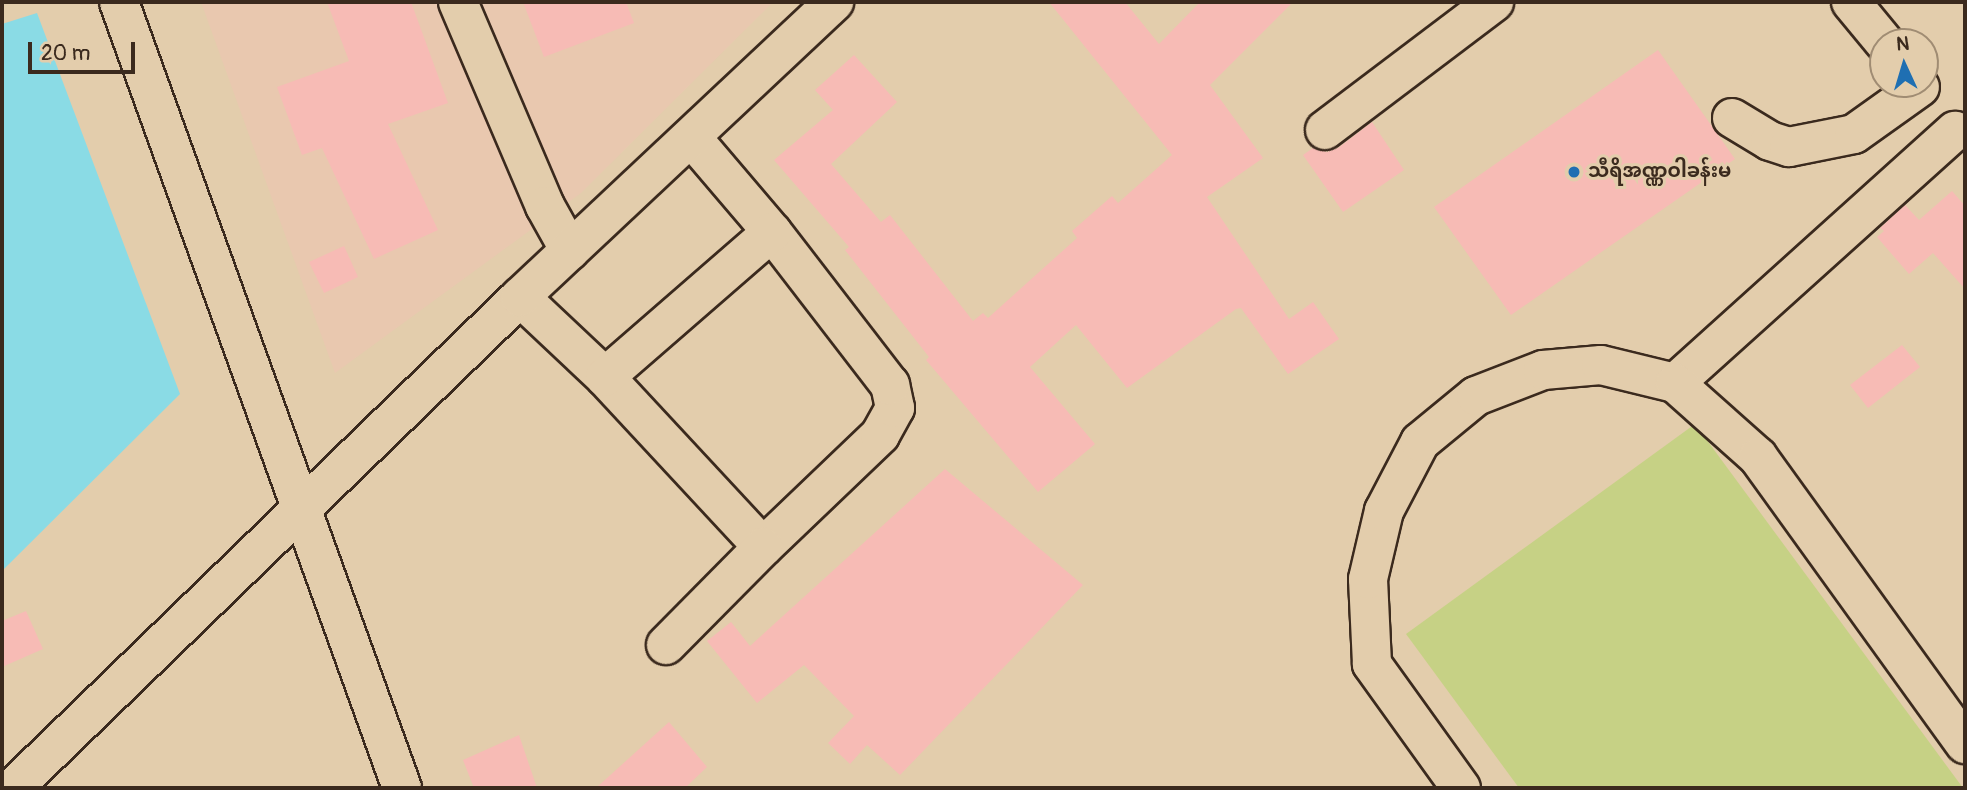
<!DOCTYPE html>
<html>
<head>
<meta charset="utf-8">
<style>
  body { margin:0 }
  #map { position:relative; width:1967px; height:790px; overflow:hidden; background:#e3cdac; font-family:Pangolin,"Noto Sans Myanmar",sans-serif }
  div>[style] { position:absolute }
  [style*='--x'] { left:calc(var(--x)*1px); top:calc(var(--y)*1px); width:calc(var(--w)*1px); rotate:calc(var(--a)*1deg) }
  .built>* { inset:0; background:#e9c8af }
  .green>* { inset:0; background:#c6d185 }
  .water>* { inset:0; background:#8adbe5 }
  .building>* { inset:0; background:#f7bbb5 }
  .roads { filter:drop-shadow(2px 0 #3b2a1e) drop-shadow(-2px 0 #3b2a1e) drop-shadow(0 2px #3b2a1e) drop-shadow(0 -2px #3b2a1e) }
  .minor>* { height:38px; margin:-19px; padding:0 19px; transform-origin:19px; border-radius:19px; background:#e3cdac }
  .major>* { height:38px; margin:-19px; padding:0 19px; transform-origin:19px; border-radius:19px; background:#e3cdac }
  .dots>* { width:19px; height:19px; translate:-50% -50%; box-sizing:border-box; border:4px solid #e3cdac; border-radius:50% }
  span { translate:-50% -50%; white-space:nowrap; text-align:center; line-height:1.15; -webkit-text-stroke:6px #e3cdac; paint-order:stroke }
  .poi-label { font-size:19px; color:#3b2a1e; font-weight:700 }
  .left { translate:0 -50%; text-align:left }
  .frame { position:absolute; inset:0; border:4px solid #3b2a1e; pointer-events:none }
  .north { position:absolute; left:1869px; top:28px; width:70px; height:70px; box-sizing:border-box; background:#e3cdac; border:2px solid #a08c73; border-radius:50%; rotate:356deg; font-size:19px; font-weight:700; line-height:28px; text-align:center; color:#3b2a1e }
  .north::after { content:''; display:block; margin:auto; width:24px; height:32px; background:#1f6fb2; clip-path:polygon(50% 0,100% 100%,50% 72%,0 100%) }
  .scale { position:absolute; left:28px; top:42px; width:107px; height:32px; box-sizing:border-box; border:4px solid #3b2a1e; border-top:0; padding-left:9px; font-size:21px; line-height:24px; white-space:nowrap; color:#3b2a1e; -webkit-text-stroke:5px #e3cdac; paint-order:stroke }
</style>
</head>
<body>
<div id="map">
  <div class="built">
    <i style="clip-path:polygon(201px 2px,773px 2px,581px 193px,335px 373px)"></i>
  </div>
  <div class="green">
    <i style="clip-path:polygon(1695px 424px,1963px 788px,1519px 788px,1406px 634px)"></i>
  </div>
  <div class="water">
    <i style="clip-path:polygon(37px 13px,180px 394px,2px 571px,2px 24px)"></i>
  </div>
  <div class="building">
    <i style="clip-path:polygon(327px 2px,411px 2px,448px 103px,388px 124px,438px 230px,374px 259px,322px 148px,302px 155px,277px 87px,349px 61px)"></i>
    <i style="clip-path:polygon(523px 2px,626px 2px,634px 23px,544px 57px)"></i>
    <i style="clip-path:polygon(1049px 2px,1125px 2px,1159px 44px,1200px 2px,1293px 2px,1210px 85px,1263px 158px,1207px 197px,1289px 319px,1313px 302px,1339px 339px,1288px 374px,1241px 308px,1236px 309px,1127px 388px,1076px 325px,1030px 367px,1095px 444px,1038px 492px,926px 360px,929px 357px,845px 250px,849px 247px,774px 160px,833px 110px,815px 90px,854px 55px,897px 102px,831px 164px,881px 222px,890px 215px,973px 321px,983px 313px,988px 318px,1077px 238px,1072px 231px,1112px 196px,1118px 203px,1172px 155px)"></i>
    <i style="clip-path:polygon(1658px 50px,1735px 159px,1511px 315px,1434px 207px)"></i>
    <i style="clip-path:polygon(1372px 122px,1404px 170px,1343px 212px,1303px 155px,1313px 148px,1327px 152px,1338px 148px)"></i>
    <i style="clip-path:polygon(1952px 191px,1965px 206px,1965px 289px,1933px 253px,1909px 274px,1877px 237px,1884px 231px,1880px 228px,1905px 205px,1919px 220px)"></i>
    <i style="clip-path:polygon(344px 246px,358px 277px,324px 293px,309px 262px)"></i>
    <i style="clip-path:polygon(1902px 345px,1920px 367px,1868px 408px,1850px 385px)"></i>
    <i style="clip-path:polygon(945px 469px,1083px 585px,900px 775px,867px 745px,850px 764px,828px 743px,854px 716px,804px 665px,757px 703px,707px 641px,731px 622px,750px 646px)"></i>
    <i style="clip-path:polygon(26px 611px,43px 649px,2px 667px,2px 621px)"></i>
    <i style="clip-path:polygon(669px 722px,707px 767px,685px 788px,596px 788px)"></i>
    <i style="clip-path:polygon(519px 735px,537px 788px,474px 788px,463px 760px)"></i>
  </div>
  <div class="roads">
    <div class="minor">
      <i style="--x:119;--y:2;--w:835;--a:70.2"></i>
      <i style="--x:458;--y:2;--w:222;--a:66.9"></i>
      <i style="--x:545;--y:206;--w:51;--a:60.9"></i>
      <i style="--x:1851;--y:2;--w:52;--a:50.5"></i>
      <i style="--x:1732;--y:118;--w:44;--a:31.2"></i>
      <i style="--x:1770;--y:141;--w:20;--a:18"></i>
      <i style="--x:1789;--y:147;--w:66;--a:-11.3"></i>
      <i style="--x:1854;--y:134;--w:81;--a:-35.5"></i>
      <i style="--x:1325;--y:130;--w:212;--a:-37.1"></i>
      <i style="--x:520;--y:297;--w:117;--a:43.3"></i>
      <i style="--x:605;--y:377;--w:232;--a:47.1"></i>
      <i style="--x:763;--y:547;--w:162;--a:-43.7"></i>
      <i style="--x:880;--y:435;--w:31;--a:-61"></i>
      <i style="--x:895;--y:408;--w:24;--a:-102"></i>
      <i style="--x:890;--y:385;--w:193;--a:-127.6"></i>
      <i style="--x:772;--y:232;--w:123;--a:-130.4"></i>
      <i style="--x:605;--y:377;--w:221;--a:-41"></i>
      <i style="--x:1675;--y:383;--w:377;--a:-42"></i>
      <i style="--x:666;--y:645;--w:138;--a:-45.3"></i>
      <i style="--x:1461;--y:788;--w:153;--a:-125.7"></i>
      <i style="--x:1372;--y:664;--w:85;--a:-92.7"></i>
      <i style="--x:1368;--y:579;--w:70;--a:-76.8"></i>
      <i style="--x:1384;--y:511;--w:78;--a:-62.4"></i>
      <i style="--x:1420;--y:442;--w:72;--a:-39.4"></i>
      <i style="--x:1476;--y:396;--w:72;--a:-21.2"></i>
      <i style="--x:1543;--y:370;--w:58;--a:-4.9"></i>
      <i style="--x:1601;--y:365;--w:76;--a:13.7"></i>
      <i style="--x:1675;--y:383;--w:111;--a:41.7"></i>
      <i style="--x:1758;--y:457;--w:354;--a:54.2"></i>
    </div>
    <div class="major">
      <i style="--x:13;--y:788;--w:706;--a:-44.08"></i>
      <i style="--x:520;--y:297;--w:431;--a:-43.2"></i>
    </div>
  </div>
  <div class="dots">
    <i style="left:1574px;top:172px;background:#1f6fb2"></i>
  </div>
  <div class="poi-label">
    <span class="left" style="left:1588px;top:172px">သီရိအဏ္ဏဝါခန်းမ</span>
  </div>
  <div class="frame"></div>
  <div class="north">N</div>
  <div class="scale">20 m</div>
</div>
</body>
</html>
